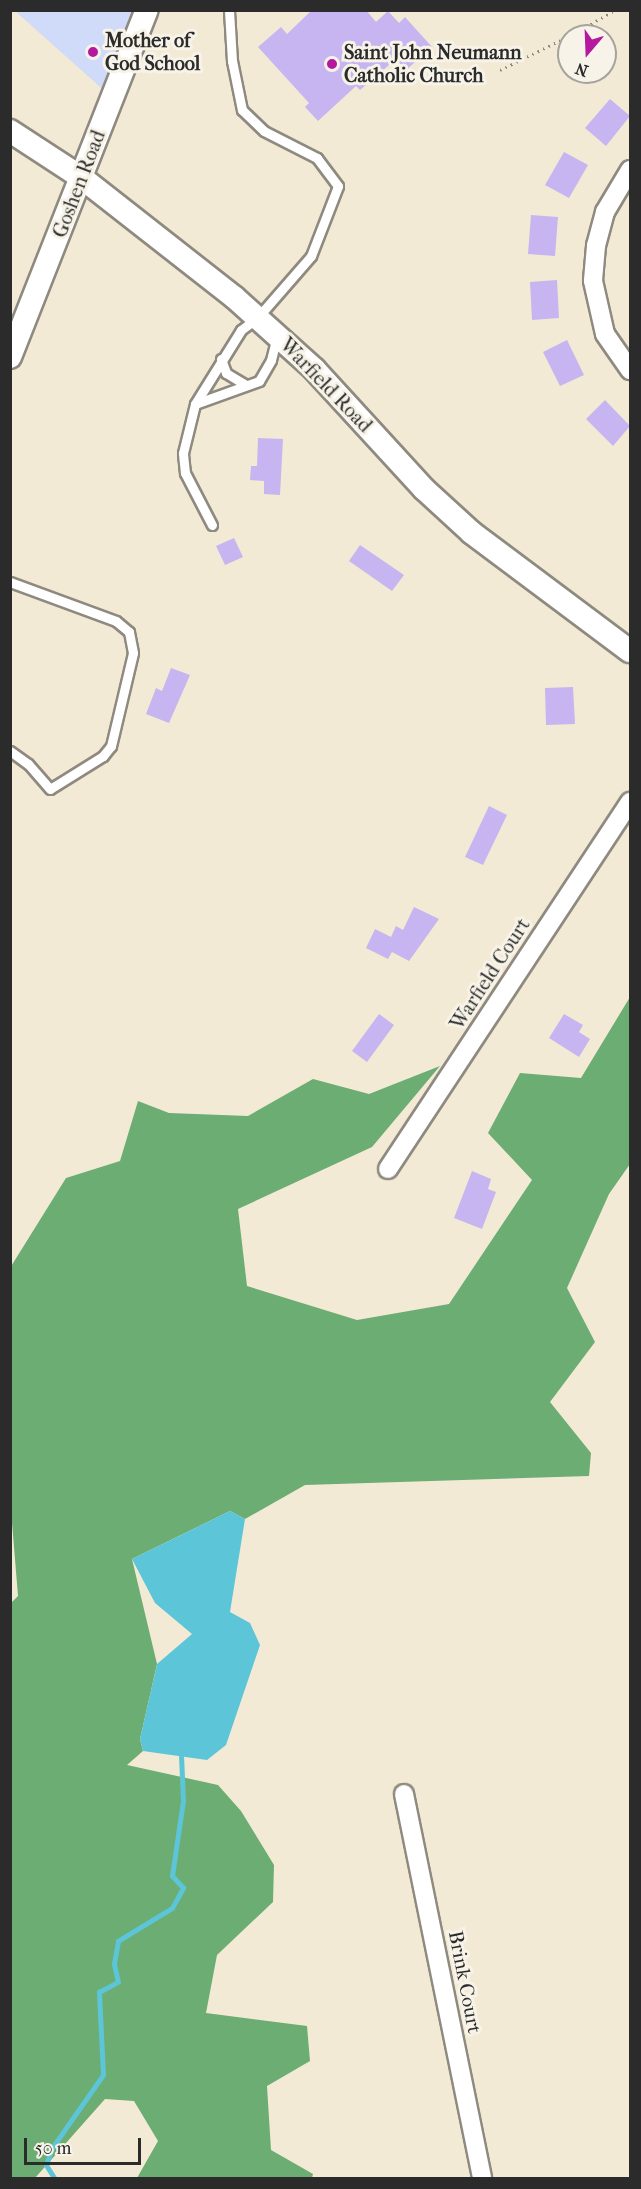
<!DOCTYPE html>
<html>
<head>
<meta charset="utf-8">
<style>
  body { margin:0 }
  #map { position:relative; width:641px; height:2189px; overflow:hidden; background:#f3ead5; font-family:"IM FELL French Canon",serif }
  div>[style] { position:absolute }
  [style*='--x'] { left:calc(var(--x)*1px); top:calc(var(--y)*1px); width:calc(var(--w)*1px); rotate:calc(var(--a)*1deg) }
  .built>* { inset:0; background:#d0daf9 }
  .forest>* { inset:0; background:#6bad72 }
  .water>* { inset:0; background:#5cc5d8 }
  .stream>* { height:4.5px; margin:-2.25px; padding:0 2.25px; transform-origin:2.25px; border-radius:2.25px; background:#5cc5d8 }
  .building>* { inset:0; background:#c6b5f0 }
  .path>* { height:3px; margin-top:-1.5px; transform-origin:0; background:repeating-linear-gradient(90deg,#8f8a80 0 1.5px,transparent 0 6px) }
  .roads { filter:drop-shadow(2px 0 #8f8a80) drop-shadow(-2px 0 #8f8a80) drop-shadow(0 2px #8f8a80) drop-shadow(0 -2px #8f8a80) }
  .service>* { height:9px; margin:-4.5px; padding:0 4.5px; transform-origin:4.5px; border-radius:4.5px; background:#fff }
  .minor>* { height:18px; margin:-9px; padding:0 9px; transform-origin:9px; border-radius:9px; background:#fff }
  .tertiary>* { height:22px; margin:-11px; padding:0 11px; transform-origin:11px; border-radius:11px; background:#fff }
  .dots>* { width:16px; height:16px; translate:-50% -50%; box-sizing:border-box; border:3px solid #f7f3e8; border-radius:50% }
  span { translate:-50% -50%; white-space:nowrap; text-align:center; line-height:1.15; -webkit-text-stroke:6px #f7f3e8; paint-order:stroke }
  .poi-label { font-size:20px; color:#2b2b2b; font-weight:700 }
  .left { translate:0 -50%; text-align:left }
  .street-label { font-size:20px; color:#2b2b2b }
  .frame { position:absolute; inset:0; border:12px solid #2b2b2b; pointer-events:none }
  .north { position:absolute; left:557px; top:24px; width:60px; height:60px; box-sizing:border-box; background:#f7f3e8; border:2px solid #a5a39c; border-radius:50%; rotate:199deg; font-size:16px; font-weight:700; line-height:24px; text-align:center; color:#2b2b2b }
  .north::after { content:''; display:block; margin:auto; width:21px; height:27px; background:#b5179e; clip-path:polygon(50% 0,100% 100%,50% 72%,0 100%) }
  .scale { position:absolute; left:24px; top:2138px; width:117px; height:27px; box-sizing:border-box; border:3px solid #2b2b2b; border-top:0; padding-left:8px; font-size:18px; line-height:21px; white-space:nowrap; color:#2b2b2b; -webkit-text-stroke:4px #f7f3e8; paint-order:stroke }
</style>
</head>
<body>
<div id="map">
  <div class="built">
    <i style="clip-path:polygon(15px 11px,141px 11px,108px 94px)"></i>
  </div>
  <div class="forest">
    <i style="clip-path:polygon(630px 997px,630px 1164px,609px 1194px,567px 1288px,595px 1342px,550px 1402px,591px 1453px,589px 1476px,305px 1485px,245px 1519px,230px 1511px,132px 1559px,157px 1664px,140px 1739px,143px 1751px,127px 1765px,218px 1785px,241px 1811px,274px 1865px,273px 1902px,217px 1955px,206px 2013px,307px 2026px,310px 2061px,267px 2086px,271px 2150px,313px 2174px,312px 2178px,137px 2178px,158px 2141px,134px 2101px,105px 2099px,35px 2178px,11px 2178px,10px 1604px,18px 1596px,10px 1498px,10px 1268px,66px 1178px,120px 1161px,138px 1101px,169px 1113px,248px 1116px,313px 1079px,369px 1094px,440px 1066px,372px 1147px,238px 1209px,247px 1286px,357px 1320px,449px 1304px,532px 1180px,488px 1133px,520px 1073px,581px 1078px)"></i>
  </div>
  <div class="water">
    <i style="clip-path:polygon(230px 1511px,245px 1519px,230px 1612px,250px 1623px,260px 1645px,226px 1745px,207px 1760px,143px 1751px,140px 1739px,157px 1664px,192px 1634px,155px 1603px,132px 1559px)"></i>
  </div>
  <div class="stream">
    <i style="--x:54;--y:2178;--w:15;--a:-122"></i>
    <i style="--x:46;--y:2165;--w:18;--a:-71"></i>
    <i style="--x:52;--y:2148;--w:89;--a:-55.1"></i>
    <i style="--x:103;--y:2075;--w:83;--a:-92.8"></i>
    <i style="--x:99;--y:1992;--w:21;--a:-28"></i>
    <i style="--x:118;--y:1982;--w:18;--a:-103"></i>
    <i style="--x:114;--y:1964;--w:23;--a:-80"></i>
    <i style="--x:118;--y:1941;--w:63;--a:-31.4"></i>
    <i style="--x:172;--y:1908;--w:23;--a:-61"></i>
    <i style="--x:183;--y:1888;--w:16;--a:-133"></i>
    <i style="--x:172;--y:1876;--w:76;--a:-81.7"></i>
    <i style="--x:183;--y:1801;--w:45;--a:-92.5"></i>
  </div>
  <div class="building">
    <i style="clip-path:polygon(312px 10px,366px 10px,376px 22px,388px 11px,399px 23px,405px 17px,432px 47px,406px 70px,396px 59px,360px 90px,356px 86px,318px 121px,305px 107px,309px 103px,258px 47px,281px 27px,287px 34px)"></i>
    <i style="clip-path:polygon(610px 99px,630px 116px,606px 146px,585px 128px)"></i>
    <i style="clip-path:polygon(564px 152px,588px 165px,569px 198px,545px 185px)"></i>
    <i style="clip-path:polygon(531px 215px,558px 217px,555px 256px,528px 254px)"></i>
    <i style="clip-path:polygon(557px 280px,559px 318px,532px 320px,530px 282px)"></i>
    <i style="clip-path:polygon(567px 340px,584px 375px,560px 386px,543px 352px)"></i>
    <i style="clip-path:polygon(605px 400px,630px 426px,613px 446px,586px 419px)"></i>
    <i style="clip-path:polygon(258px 438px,283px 439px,280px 495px,264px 494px,264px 481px,250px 480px,251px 466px,257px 466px)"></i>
    <i style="clip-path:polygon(234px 538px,243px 557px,225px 565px,216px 546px)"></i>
    <i style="clip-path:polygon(360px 545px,404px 575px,392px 591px,349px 561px)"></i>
    <i style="clip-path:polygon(171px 668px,190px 675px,169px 723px,146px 714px,156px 688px,162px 691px)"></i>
    <i style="clip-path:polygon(573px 687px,575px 724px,546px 725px,545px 688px)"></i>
    <i style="clip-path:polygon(489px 806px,507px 815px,483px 865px,465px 857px)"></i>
    <i style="clip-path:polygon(414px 907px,439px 919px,409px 961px,392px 952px,388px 959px,366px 948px,375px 929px,391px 937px,396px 926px,403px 930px)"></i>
    <i style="clip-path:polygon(379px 1014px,394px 1025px,367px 1062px,352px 1051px)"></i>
    <i style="clip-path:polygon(564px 1014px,583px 1025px,579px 1032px,590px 1039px,579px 1057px,549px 1038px)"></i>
    <i style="clip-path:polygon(472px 1171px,491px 1179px,488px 1189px,496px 1192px,482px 1229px,454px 1218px)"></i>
  </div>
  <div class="path">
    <i style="--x:570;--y:36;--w:52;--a:-30"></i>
    <i style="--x:500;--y:70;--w:77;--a:-26.2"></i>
  </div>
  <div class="roads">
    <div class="service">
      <i style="--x:221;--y:359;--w:15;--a:70"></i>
      <i style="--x:226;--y:373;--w:23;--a:31"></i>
      <i style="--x:195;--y:404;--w:68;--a:-19.8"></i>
      <i style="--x:259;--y:381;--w:24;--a:-60"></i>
      <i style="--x:271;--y:360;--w:25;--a:-76"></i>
      <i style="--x:212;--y:525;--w:59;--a:-117.4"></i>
      <i style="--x:185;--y:473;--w:20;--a:-96"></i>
      <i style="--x:183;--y:453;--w:50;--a:-76.2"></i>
      <i style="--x:195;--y:404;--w:87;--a:-58.1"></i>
      <i style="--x:241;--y:330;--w:21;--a:-37"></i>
      <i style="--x:258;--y:317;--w:81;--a:-49"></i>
      <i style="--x:311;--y:256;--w:75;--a:-68.9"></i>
      <i style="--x:338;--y:186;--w:35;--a:-127"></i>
      <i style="--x:317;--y:158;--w:59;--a:-153"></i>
      <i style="--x:264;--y:131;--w:30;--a:-136"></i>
      <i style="--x:242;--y:110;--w:50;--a:-101.5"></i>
      <i style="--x:232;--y:61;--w:51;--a:-93.4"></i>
      <i style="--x:10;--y:582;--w:113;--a:20.2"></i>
      <i style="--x:116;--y:621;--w:17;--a:40"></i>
      <i style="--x:129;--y:632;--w:21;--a:79"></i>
      <i style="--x:133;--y:653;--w:96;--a:103.3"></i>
      <i style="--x:111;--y:746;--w:13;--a:129"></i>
      <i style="--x:103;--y:756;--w:62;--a:148.1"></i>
      <i style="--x:50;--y:789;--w:33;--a:-131"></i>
      <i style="--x:28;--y:764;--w:22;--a:-144"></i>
    </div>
    <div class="minor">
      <i style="--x:630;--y:170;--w:49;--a:120.8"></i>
      <i style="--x:605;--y:212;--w:35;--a:105"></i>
      <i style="--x:596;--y:246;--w:35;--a:95"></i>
      <i style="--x:593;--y:281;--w:54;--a:77.2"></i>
      <i style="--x:605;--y:334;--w:44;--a:55.2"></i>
      <i style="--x:388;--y:1169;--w:440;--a:-56.6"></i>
      <i style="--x:404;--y:1794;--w:392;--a:78.5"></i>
    </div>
    <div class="tertiary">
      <i style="--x:10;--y:131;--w:86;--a:33.1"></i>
      <i style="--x:82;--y:178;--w:194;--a:38.1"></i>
      <i style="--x:235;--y:298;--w:106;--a:41.9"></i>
      <i style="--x:314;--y:369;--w:163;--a:47.5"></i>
      <i style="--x:424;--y:489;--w:65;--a:42.5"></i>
      <i style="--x:472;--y:533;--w:197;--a:36.8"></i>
      <i style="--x:10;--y:357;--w:373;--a:-68.5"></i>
    </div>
  </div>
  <div class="dots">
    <i style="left:93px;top:52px;background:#b5179e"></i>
    <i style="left:332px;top:64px;background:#b5179e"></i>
  </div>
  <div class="poi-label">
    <span class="left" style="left:105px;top:52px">Mother of<br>God School</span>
    <span class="left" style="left:344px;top:64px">Saint John Neumann<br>Catholic Church</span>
  </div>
  <div class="street-label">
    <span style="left:79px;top:184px;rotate:-69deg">Goshen Road</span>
    <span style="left:326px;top:385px;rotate:46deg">Warfield Road</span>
    <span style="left:490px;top:974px;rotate:-57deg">Warfield Court</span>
    <span style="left:465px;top:1982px;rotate:79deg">Brink Court</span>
  </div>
  <div class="frame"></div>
  <div class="north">N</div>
  <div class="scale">50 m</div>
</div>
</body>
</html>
